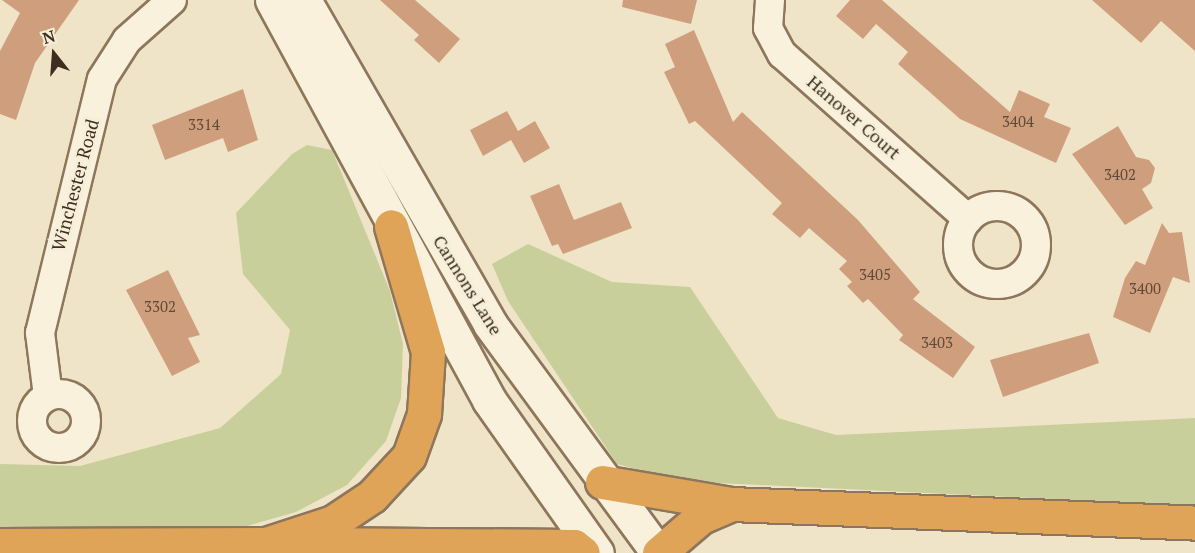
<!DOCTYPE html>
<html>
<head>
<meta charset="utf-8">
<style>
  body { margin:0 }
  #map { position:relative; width:1195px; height:553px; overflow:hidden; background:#f0e4c8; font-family:"PT Serif",serif }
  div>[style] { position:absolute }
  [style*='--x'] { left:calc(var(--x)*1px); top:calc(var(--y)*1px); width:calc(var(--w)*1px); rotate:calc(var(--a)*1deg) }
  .green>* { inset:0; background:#c9cf9b }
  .building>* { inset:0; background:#cf9f7d }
  .roads { filter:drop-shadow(2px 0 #8d765c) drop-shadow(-2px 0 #8d765c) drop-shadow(0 2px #8d765c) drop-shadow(0 -2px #8d765c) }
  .street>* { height:28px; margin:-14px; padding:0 14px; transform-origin:14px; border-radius:14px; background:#faf1dc }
  .street>.ring { margin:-14px; padding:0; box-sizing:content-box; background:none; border:28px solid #faf1dc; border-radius:50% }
  .secondary>* { height:33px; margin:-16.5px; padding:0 16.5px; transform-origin:16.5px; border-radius:16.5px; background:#faf1dc }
  .highway>* { height:33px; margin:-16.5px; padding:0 16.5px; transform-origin:16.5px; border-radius:16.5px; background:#e0a458 }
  span { translate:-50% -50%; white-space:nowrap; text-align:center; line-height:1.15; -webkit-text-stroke:6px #f7eed8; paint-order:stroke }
  .number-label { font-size:15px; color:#624a37 }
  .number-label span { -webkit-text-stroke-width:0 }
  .street-label { font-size:18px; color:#3d2e20 }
  .north { position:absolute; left:24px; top:24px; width:60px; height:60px; -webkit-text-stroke:4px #f7eed8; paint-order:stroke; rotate:343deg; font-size:16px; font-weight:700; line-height:24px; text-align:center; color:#3d2e20 }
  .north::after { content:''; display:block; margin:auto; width:21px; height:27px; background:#3d2e20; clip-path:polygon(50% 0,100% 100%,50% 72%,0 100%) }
</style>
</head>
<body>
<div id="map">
  <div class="green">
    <i style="clip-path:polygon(307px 145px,332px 150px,390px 291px,403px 344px,401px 398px,386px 441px,347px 485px,296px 512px,247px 526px,0 528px,0 464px,80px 466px,220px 428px,281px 374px,290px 330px,243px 274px,236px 213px,292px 154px)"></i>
    <i style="clip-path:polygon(528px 244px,612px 282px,690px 287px,778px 418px,836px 435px,1195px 418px,1195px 506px,678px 481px,617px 464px,508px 301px,492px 264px)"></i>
  </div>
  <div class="building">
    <i style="clip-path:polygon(2px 0,79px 0,35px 63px,16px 120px,0 114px,0 51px,20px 13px)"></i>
    <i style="clip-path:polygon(380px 0,415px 0,460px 39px,439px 63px,414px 40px,419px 35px)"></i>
    <i style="clip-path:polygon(623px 0,697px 0,691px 24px,622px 7px)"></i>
    <i style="clip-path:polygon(850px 0,882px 0,1010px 112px,1019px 90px,1050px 104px,1044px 117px,1071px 128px,1056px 163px,960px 119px,898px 64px,908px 52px,876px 24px,863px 39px,836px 16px)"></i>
    <i style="clip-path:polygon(1092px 0,1195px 0,1195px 51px,1161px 21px,1141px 43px)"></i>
    <i style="clip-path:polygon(694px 30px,733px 122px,742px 112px,858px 220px,920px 292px,913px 299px,975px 347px,953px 378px,899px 340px,903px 335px,868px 299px,863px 303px,847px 286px,852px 282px,839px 269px,847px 261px,809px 228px,800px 238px,772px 214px,782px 203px,695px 121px,689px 124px,664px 72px,675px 67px,665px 44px)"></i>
    <i style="clip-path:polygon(243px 89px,258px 140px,228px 152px,223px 138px,165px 160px,152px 125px)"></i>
    <i style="clip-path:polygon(507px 111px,518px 131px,535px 121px,550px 148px,524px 163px,511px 140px,483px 156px,470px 130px)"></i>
    <i style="clip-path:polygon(1118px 126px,1136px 157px,1149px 160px,1155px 168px,1151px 183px,1142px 189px,1153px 208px,1125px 225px,1072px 154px)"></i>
    <i style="clip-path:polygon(559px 184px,574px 220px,621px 202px,632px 228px,563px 254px,558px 244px,552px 246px,530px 196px)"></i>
    <i style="clip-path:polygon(1162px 223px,1169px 233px,1182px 232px,1190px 283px,1173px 277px,1150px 333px,1113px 317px,1125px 278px,1136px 261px,1145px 265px)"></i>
    <i style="clip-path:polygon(168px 270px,200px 335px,188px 338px,200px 362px,172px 376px,126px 290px)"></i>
    <i style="clip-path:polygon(1089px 333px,1099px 363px,1003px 397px,990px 360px)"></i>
  </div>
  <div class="roads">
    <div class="street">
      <i style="--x:770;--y:0;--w:28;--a:94"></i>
      <i style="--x:768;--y:28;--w:30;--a:62"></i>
      <i style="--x:782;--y:54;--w:249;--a:41.6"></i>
      <i class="ring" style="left:958px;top:206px;width:50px;height:50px"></i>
      <i class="ring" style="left:32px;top:394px;width:26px;height:26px"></i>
      <i style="--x:48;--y:396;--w:64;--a:-97.2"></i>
      <i style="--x:40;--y:333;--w:261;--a:-76.3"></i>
      <i style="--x:102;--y:79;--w:46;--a:-57.3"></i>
      <i style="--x:127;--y:40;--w:60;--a:-41.6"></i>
    </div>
    <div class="secondary">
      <i style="--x:272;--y:0;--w:455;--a:61.5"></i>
      <i style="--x:489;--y:400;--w:187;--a:54.8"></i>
      <i style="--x:304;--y:0;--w:374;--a:60.1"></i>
      <i style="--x:490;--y:324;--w:284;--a:53.7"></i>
    </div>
    <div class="highway">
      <i style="--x:602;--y:482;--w:131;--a:9.7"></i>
      <i style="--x:731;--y:504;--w:464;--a:2.3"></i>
      <i style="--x:296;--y:544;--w:278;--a:0.4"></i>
      <i style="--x:574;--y:546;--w:11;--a:38"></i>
      <i style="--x:0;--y:545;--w:266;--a:-0.2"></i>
      <i style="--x:266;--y:544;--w:71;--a:-18.2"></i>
      <i style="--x:333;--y:522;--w:47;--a:-33.7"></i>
      <i style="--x:372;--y:496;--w:54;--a:-47.2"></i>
      <i style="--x:409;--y:456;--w:45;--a:-70.3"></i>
      <i style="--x:424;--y:414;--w:62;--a:-86.3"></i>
      <i style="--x:428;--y:352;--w:131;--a:-106.4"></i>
      <i style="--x:659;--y:553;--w:55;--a:-40.6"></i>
      <i style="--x:701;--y:517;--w:33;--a:-23"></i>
    </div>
  </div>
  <div class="number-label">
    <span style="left:1018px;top:122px">3404</span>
    <span style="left:204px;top:125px">3314</span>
    <span style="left:1120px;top:175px">3402</span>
    <span style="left:875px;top:275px">3405</span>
    <span style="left:1145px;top:289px">3400</span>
    <span style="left:160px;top:307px">3302</span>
    <span style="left:937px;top:343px">3403</span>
  </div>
  <div class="street-label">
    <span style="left:854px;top:117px;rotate:41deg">Hanover Court</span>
    <span style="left:75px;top:185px;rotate:-75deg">Winchester Road</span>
    <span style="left:468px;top:285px;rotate:58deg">Cannons Lane</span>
  </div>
  <div class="north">N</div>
</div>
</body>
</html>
